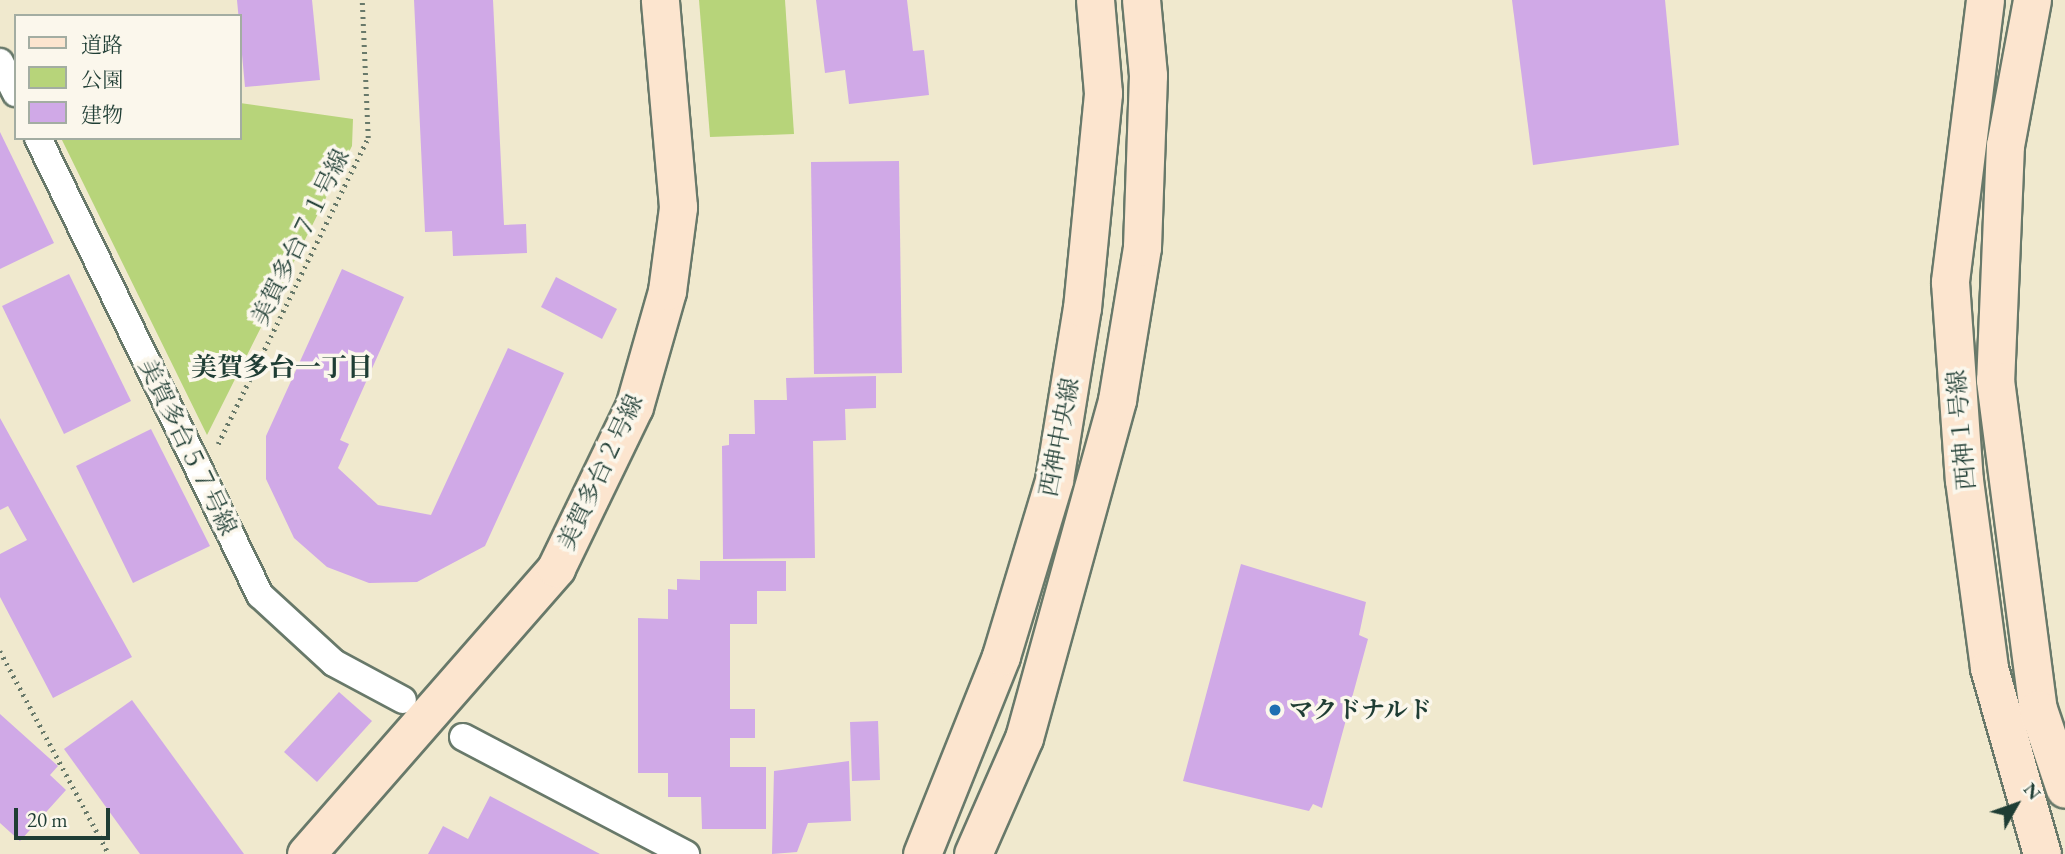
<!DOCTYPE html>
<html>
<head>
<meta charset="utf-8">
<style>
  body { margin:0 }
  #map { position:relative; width:2065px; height:854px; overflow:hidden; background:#f0e9ce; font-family:"EB Garamond","Noto Serif JP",serif }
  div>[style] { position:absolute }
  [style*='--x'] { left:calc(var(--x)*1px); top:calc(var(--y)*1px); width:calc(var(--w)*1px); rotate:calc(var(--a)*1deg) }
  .green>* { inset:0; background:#b7d47a }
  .building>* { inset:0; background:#d0a9e7 }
  .path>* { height:4.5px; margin-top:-2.25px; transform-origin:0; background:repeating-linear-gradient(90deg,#68796a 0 2px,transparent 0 7px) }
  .roads { filter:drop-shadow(2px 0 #68796a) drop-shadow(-2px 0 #68796a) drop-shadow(0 2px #68796a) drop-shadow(0 -2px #68796a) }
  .street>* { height:26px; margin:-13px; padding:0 13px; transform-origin:13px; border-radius:13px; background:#fff }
  .secondary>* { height:37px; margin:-18.5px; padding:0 18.5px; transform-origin:18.5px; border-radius:18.5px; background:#fce5cf }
  .dots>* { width:19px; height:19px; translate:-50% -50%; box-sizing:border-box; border:4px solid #fbf7ec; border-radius:50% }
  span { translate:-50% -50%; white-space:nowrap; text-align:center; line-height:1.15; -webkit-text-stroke:7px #fbf7ec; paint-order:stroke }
  .street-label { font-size:24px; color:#1f3d34 }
  .poi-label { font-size:24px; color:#1f3d34; font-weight:700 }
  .left { translate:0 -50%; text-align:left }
  .neighbourhood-label { font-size:26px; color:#1f3d34; font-weight:700 }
  .legend { position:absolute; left:14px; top:14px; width:228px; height:126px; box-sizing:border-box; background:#fbf7ec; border:2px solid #a3ada2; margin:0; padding:9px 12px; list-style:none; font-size:21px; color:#1f3d34 }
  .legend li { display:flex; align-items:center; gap:14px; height:35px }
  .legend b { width:35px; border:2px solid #a3ada2 }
  .north { position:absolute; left:1981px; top:770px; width:70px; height:70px; -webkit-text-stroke:5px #fbf7ec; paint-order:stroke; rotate:50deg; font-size:19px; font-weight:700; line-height:28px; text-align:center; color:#1f3d34 }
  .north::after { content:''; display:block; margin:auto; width:24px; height:32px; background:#1f3d34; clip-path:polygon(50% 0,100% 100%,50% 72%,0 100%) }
  .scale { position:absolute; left:14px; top:808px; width:96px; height:32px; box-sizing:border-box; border:4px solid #1f3d34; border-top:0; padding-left:9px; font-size:21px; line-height:24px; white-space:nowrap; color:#1f3d34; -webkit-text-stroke:5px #fbf7ec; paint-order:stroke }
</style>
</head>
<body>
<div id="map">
  <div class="green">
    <i style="clip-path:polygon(699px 0,785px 0,794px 134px,710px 137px)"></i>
    <i style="clip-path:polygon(240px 103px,353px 119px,352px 146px,207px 435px,61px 138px,240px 138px)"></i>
  </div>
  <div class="building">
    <i style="clip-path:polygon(237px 0,312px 0,320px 80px,245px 87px)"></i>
    <i style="clip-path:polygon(414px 0,493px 0,504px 225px,526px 224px,527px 253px,453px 256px,452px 231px,425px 232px)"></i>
    <i style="clip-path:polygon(816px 0,907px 0,913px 51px,924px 50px,929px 95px,849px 104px,845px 70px,825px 73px)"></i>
    <i style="clip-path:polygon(1512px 0,1665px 0,1679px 145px,1533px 165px)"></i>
    <i style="clip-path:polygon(0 132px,54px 243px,0 269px)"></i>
    <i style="clip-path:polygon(899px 161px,902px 373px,814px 374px,811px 162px)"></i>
    <i style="clip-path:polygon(342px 269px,404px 297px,340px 440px,349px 444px,338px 468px,378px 505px,431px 515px,508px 348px,564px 373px,485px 546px,417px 582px,369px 583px,327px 567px,294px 538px,266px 479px,266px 436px)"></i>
    <i style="clip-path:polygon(69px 274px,131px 401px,64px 434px,2px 306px)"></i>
    <i style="clip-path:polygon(556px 277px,617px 309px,602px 339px,541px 307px)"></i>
    <i style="clip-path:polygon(876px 376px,876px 408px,845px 409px,846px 440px,813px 441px,815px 558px,723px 559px,722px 446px,729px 445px,729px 434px,755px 434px,754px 400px,787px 400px,786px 378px)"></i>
    <i style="clip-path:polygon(0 418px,132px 657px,53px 698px,0 597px,0 554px,27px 540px,8px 506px,0 510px)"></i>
    <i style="clip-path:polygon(151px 429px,210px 546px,133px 583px,76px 466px)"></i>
    <i style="clip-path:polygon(700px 561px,786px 561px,786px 591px,757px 591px,757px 624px,730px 624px,730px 709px,755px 709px,755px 738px,730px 738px,730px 767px,766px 767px,766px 829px,702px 829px,701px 797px,668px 797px,668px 773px,638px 773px,638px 618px,668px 619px,668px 589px,677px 590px,677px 579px,700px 580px)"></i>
    <i style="clip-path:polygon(1241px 564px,1366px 602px,1359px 635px,1368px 639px,1322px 808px,1313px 804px,1309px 811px,1183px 781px)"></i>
    <i style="clip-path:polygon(339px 692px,372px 721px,317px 782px,284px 752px)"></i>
    <i style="clip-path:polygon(132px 700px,244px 854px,140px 854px,64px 749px)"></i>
    <i style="clip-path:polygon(0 714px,58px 766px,50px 775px,66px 790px,20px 841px,0 823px)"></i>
    <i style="clip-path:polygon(878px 721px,880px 780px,852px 781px,850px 722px)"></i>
    <i style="clip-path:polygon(849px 761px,851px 821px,808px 823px,797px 852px,772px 854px,774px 771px)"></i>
    <i style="clip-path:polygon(490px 796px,600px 854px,428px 854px,443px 826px,468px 839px)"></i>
  </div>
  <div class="path">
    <i style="--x:218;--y:444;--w:341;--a:-63.9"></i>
    <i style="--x:368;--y:138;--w:138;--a:-92.5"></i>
    <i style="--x:0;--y:651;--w:230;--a:61.8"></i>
  </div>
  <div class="roads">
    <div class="street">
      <i style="--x:0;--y:62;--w:35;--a:63"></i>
      <i style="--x:38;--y:138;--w:508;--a:64.09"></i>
      <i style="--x:260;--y:595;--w:100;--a:42.6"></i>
      <i style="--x:334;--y:663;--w:78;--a:28.2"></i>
      <i style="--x:463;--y:737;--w:252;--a:27.7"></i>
    </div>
    <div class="secondary">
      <i style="--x:1985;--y:0;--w:284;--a:97.1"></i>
      <i style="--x:1950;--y:282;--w:198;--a:86"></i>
      <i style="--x:1964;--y:480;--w:190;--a:82.4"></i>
      <i style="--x:1989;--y:668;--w:193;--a:74.1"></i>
      <i style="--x:2032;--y:0;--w:147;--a:100.5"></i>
      <i style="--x:2005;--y:145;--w:235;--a:92.4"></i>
      <i style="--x:1995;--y:380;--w:332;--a:82.6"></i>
      <i style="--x:2038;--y:709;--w:84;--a:71.4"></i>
      <i style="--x:306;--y:854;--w:380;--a:-48.8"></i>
      <i style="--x:556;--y:568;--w:179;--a:-64.2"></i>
      <i style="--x:634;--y:407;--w:121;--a:-74.1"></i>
      <i style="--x:667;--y:291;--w:85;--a:-82.5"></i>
      <i style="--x:678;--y:207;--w:208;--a:-95"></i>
      <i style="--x:922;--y:854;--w:213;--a:-68.2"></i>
      <i style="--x:1001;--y:656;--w:184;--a:-73.2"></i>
      <i style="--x:1054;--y:480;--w:174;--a:-80.8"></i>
      <i style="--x:1082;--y:308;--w:216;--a:-84.4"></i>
      <i style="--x:1103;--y:93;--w:93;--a:-94.9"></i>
      <i style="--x:973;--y:854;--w:127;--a:-66.3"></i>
      <i style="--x:1024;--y:738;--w:351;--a:-74.6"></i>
      <i style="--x:1117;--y:400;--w:155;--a:-80.7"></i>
      <i style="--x:1142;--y:247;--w:172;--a:-88"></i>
      <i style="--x:1148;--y:75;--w:75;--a:-95.3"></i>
    </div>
  </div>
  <div class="dots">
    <i style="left:1275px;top:710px;background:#1f6fb2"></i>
  </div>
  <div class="street-label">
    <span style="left:300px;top:237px;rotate:-64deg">美賀多台７１号線</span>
    <span style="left:1961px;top:430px;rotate:-95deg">西神１号線</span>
    <span style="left:1059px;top:437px;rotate:-79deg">西神中央線</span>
    <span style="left:188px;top:447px;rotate:64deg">美賀多台５７号線</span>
    <span style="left:600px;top:472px;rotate:-65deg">美賀多台２号線</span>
  </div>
  <div class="poi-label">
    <span class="left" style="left:1289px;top:710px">マクドナルド</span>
  </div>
  <div class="neighbourhood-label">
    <span style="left:282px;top:368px">美賀多台一丁目</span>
  </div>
  <ul class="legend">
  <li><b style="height:9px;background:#fce5cf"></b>道路</li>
  <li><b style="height:19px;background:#b7d47a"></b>公園</li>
  <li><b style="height:19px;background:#d0a9e7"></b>建物</li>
  </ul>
  <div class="north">N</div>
  <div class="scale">20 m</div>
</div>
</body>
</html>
